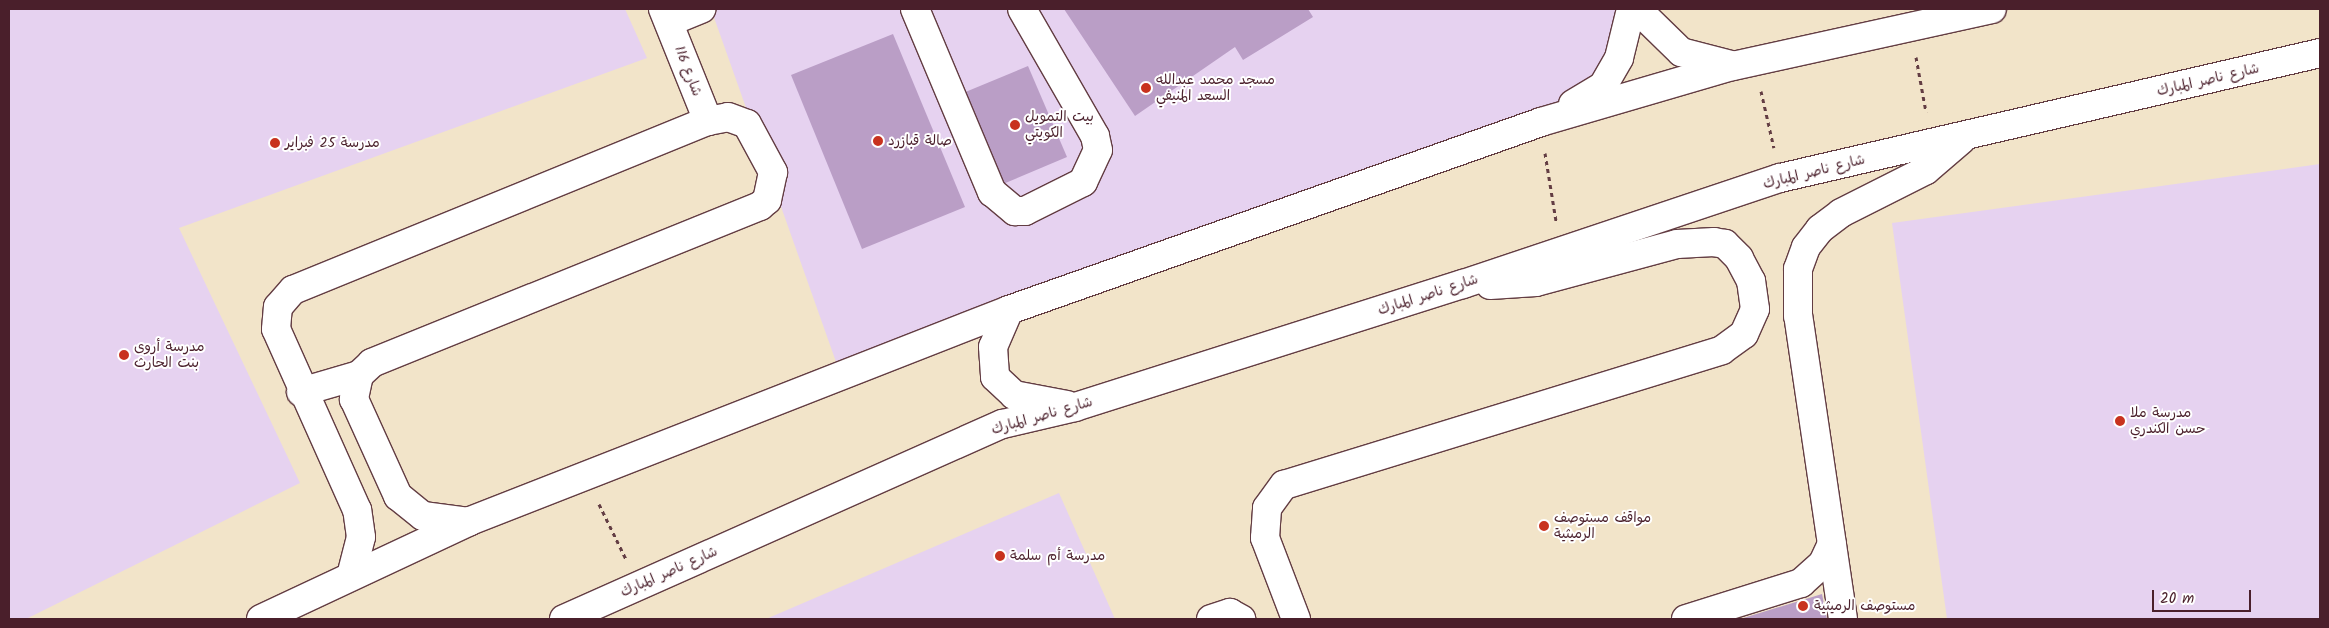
<!DOCTYPE html>
<html>
<head>
<meta charset="utf-8">
<style>
  body { margin:0 }
  #map { position:relative; width:2329px; height:628px; overflow:hidden; background:#f2e4c9; font-family:Kalam,"Playpen Sans Arabic",sans-serif }
  div>[style] { position:absolute }
  [style*='--x'] { left:calc(var(--x)*1px); top:calc(var(--y)*1px); width:calc(var(--w)*1px); rotate:calc(var(--a)*1deg) }
  .built>* { inset:0; background:#e6d2f0 }
  .building>* { inset:0; background:#ba9ec6 }
  .path>* { height:3px; margin-top:-1.5px; transform-origin:0; background:repeating-linear-gradient(90deg,#633d43 0 4px,transparent 0 8px) }
  .roads { filter:drop-shadow(1px 0 #633d43) drop-shadow(-1px 0 #633d43) drop-shadow(0 1px #633d43) drop-shadow(0 -1px #633d43) }
  .minor>* { height:28px; margin:-14px; padding:0 14px; transform-origin:14px; border-radius:14px; background:#fff }
  .dots>* { width:14px; height:14px; translate:-50% -50%; box-sizing:border-box; border:2px solid #fff; border-radius:50% }
  span { translate:-50% -50%; white-space:nowrap; text-align:center; line-height:1.15; -webkit-text-stroke:4px #fff; paint-order:stroke }
  .street-label { font-size:14px; color:#4a1f2b }
  .poi-label { font-size:14px; color:#4a1f2b }
  .left { translate:0 -50%; text-align:left }
  .frame { position:absolute; inset:0; border:10px solid #4a1f2b; pointer-events:none }
  .scale { position:absolute; left:2152px; top:590px; width:99px; height:22px; box-sizing:border-box; border:2px solid #4a1f2b; border-top:0; padding-left:6px; font-size:15px; line-height:18px; white-space:nowrap; color:#4a1f2b; -webkit-text-stroke:4px #fff; paint-order:stroke }
</style>
</head>
<body>
<div id="map">
  <div class="built">
    <i style="clip-path:polygon(9px 9px,625px 9px,647px 58px,179px 228px,300px 483px,26px 619px,9px 619px)"></i>
    <i style="clip-path:polygon(711px 9px,1629px 9px,1625px 38px,1581px 98px,841px 376px)"></i>
    <i style="clip-path:polygon(2320px 164px,2320px 619px,1947px 619px,1892px 223px)"></i>
    <i style="clip-path:polygon(1059px 493px,1115px 619px,766px 619px)"></i>
  </div>
  <div class="building">
    <i style="clip-path:polygon(1064px 9px,1308px 9px,1313px 17px,1243px 60px,1235px 47px,1135px 116px)"></i>
    <i style="clip-path:polygon(893px 34px,965px 207px,862px 249px,791px 75px)"></i>
    <i style="clip-path:polygon(1028px 66px,1067px 157px,1003px 184px,963px 93px)"></i>
    <i style="clip-path:polygon(1822px 594px,1827px 619px,1740px 619px)"></i>
  </div>
  <div class="path">
    <i style="--x:1916;--y:57;--w:56;--a:79.7"></i>
    <i style="--x:1761;--y:91;--w:58;--a:77.2"></i>
    <i style="--x:1545;--y:153;--w:69;--a:80.8"></i>
    <i style="--x:599;--y:504;--w:61;--a:63.9"></i>
  </div>
  <div class="roads">
    <div class="minor">
      <i style="--x:663;--y:9;--w:121;--a:68.1"></i>
      <i style="--x:915;--y:9;--w:199;--a:67.2"></i>
      <i style="--x:992;--y:192;--w:30;--a:40"></i>
      <i style="--x:1015;--y:211;--w:10;--a:0"></i>
      <i style="--x:1025;--y:211;--w:65;--a:-26.6"></i>
      <i style="--x:1083;--y:182;--w:35;--a:-65"></i>
      <i style="--x:1098;--y:150;--w:14;--a:-102"></i>
      <i style="--x:1095;--y:136;--w:146;--a:-119.9"></i>
      <i style="--x:1637;--y:9;--w:62;--a:44.3"></i>
      <i style="--x:1681;--y:52;--w:52;--a:14.6"></i>
      <i style="--x:669;--y:22;--w:35;--a:-22"></i>
      <i style="--x:1573;--y:104;--w:35;--a:-31"></i>
      <i style="--x:1603;--y:86;--w:32;--a:-60"></i>
      <i style="--x:1619;--y:58;--w:50;--a:-76.2"></i>
      <i style="--x:1009;--y:310;--w:40;--a:113.4"></i>
      <i style="--x:993;--y:347;--w:30;--a:86"></i>
      <i style="--x:995;--y:377;--w:26;--a:43"></i>
      <i style="--x:1014;--y:395;--w:54;--a:10.7"></i>
      <i style="--x:301;--y:392;--w:60;--a:-16.3"></i>
      <i style="--x:351;--y:576;--w:40;--a:-75.6"></i>
      <i style="--x:361;--y:537;--w:27;--a:-98"></i>
      <i style="--x:357;--y:510;--w:198;--a:-114.1"></i>
      <i style="--x:276;--y:329;--w:22;--a:-85"></i>
      <i style="--x:278;--y:307;--w:23;--a:-49"></i>
      <i style="--x:293;--y:290;--w:448;--a:-22.2"></i>
      <i style="--x:708;--y:121;--w:20;--a:-11"></i>
      <i style="--x:728;--y:117;--w:20;--a:20"></i>
      <i style="--x:747;--y:124;--w:55;--a:61.6"></i>
      <i style="--x:773;--y:172;--w:29;--a:102"></i>
      <i style="--x:767;--y:200;--w:9;--a:139"></i>
      <i style="--x:760;--y:206;--w:419;--a:158"></i>
      <i style="--x:372;--y:363;--w:18;--a:137"></i>
      <i style="--x:359;--y:375;--w:25;--a:102"></i>
      <i style="--x:354;--y:399;--w:107;--a:65.6"></i>
      <i style="--x:398;--y:496;--w:32;--a:39"></i>
      <i style="--x:423;--y:516;--w:46;--a:7.4"></i>
      <i style="--x:261;--y:619;--w:231;--a:-25.1"></i>
      <i style="--x:470;--y:521;--w:579;--a:-21.38"></i>
      <i style="--x:1009;--y:310;--w:564;--a:-19.46"></i>
      <i style="--x:1541;--y:122;--w:200;--a:-16.3"></i>
      <i style="--x:1733;--y:66;--w:265;--a:-12.4"></i>
      <i style="--x:564;--y:619;--w:480;--a:-24"></i>
      <i style="--x:1003;--y:424;--w:74;--a:-13.3"></i>
      <i style="--x:1075;--y:407;--w:407;--a:-17.6"></i>
      <i style="--x:1463;--y:284;--w:334;--a:-18.5"></i>
      <i style="--x:1780;--y:178;--w:554;--a:-13.03"></i>
      <i style="--x:1211;--y:619;--w:20;--a:-18"></i>
      <i style="--x:1230;--y:613;--w:13;--a:29"></i>
      <i style="--x:1296;--y:619;--w:87;--a:-110.9"></i>
      <i style="--x:1265;--y:538;--w:30;--a:-86"></i>
      <i style="--x:1267;--y:508;--w:29;--a:-54"></i>
      <i style="--x:1284;--y:485;--w:458;--a:-17.1"></i>
      <i style="--x:1722;--y:350;--w:27;--a:-36"></i>
      <i style="--x:1744;--y:334;--w:27;--a:-66"></i>
      <i style="--x:1755;--y:309;--w:28;--a:-98"></i>
      <i style="--x:1751;--y:281;--w:26;--a:-118"></i>
      <i style="--x:1739;--y:258;--w:20;--a:-135"></i>
      <i style="--x:1725;--y:244;--w:11;--a:-170"></i>
      <i style="--x:1714;--y:242;--w:37;--a:177"></i>
      <i style="--x:1677;--y:244;--w:146;--a:164.9"></i>
      <i style="--x:1536;--y:282;--w:46;--a:176.3"></i>
      <i style="--x:1686;--y:619;--w:121;--a:-17.4"></i>
      <i style="--x:1801;--y:583;--w:30;--a:-42"></i>
      <i style="--x:1823;--y:563;--w:21;--a:-65"></i>
      <i style="--x:1843;--y:619;--w:306;--a:-98.4"></i>
      <i style="--x:1798;--y:316;--w:47;--a:-90"></i>
      <i style="--x:1798;--y:269;--w:23;--a:-70"></i>
      <i style="--x:1806;--y:247;--w:23;--a:-52"></i>
      <i style="--x:1820;--y:229;--w:26;--a:-37"></i>
      <i style="--x:1841;--y:213;--w:95;--a:-26.8"></i>
      <i style="--x:1926;--y:170;--w:46;--a:-40.6"></i>
    </div>
  </div>
  <div class="dots">
    <i style="left:1146px;top:88px;background:#c8321e"></i>
    <i style="left:1015px;top:125px;background:#c8321e"></i>
    <i style="left:878px;top:141px;background:#c8321e"></i>
    <i style="left:275px;top:143px;background:#c8321e"></i>
    <i style="left:124px;top:355px;background:#c8321e"></i>
    <i style="left:2120px;top:421px;background:#c8321e"></i>
    <i style="left:1544px;top:526px;background:#c8321e"></i>
    <i style="left:1000px;top:556px;background:#c8321e"></i>
    <i style="left:1803px;top:606px;background:#c8321e"></i>
  </div>
  <div class="street-label">
    <span style="left:688px;top:71px;rotate:69deg">شارع 116</span>
    <span style="left:2208px;top:80px;rotate:-13deg">شارع ناصر المبارك</span>
    <span style="left:1814px;top:172px;rotate:-14deg">شارع ناصر المبارك</span>
    <span style="left:1428px;top:295px;rotate:-18deg">شارع ناصر المبارك</span>
    <span style="left:1042px;top:416px;rotate:-16deg">شارع ناصر المبارك</span>
    <span style="left:669px;top:572px;rotate:-24deg">شارع ناصر المبارك</span>
  </div>
  <div class="poi-label">
    <span class="left" style="left:1156px;top:88px">مسجد محمد عبدالله<br>السعد المنيفي</span>
    <span class="left" style="left:1025px;top:125px">بيت التمويل<br>الكويتي</span>
    <span class="left" style="left:888px;top:141px">صالة قبازرد</span>
    <span class="left" style="left:285px;top:143px">مدرسة 25 فبراير</span>
    <span class="left" style="left:134px;top:355px">مدرسة أروى<br>بنت الحارث</span>
    <span class="left" style="left:2130px;top:421px">مدرسة ملا<br>حسن الكندري</span>
    <span class="left" style="left:1554px;top:526px">مواقف مستوصف<br>الرميثية</span>
    <span class="left" style="left:1010px;top:556px">مدرسة أم سلمة</span>
    <span class="left" style="left:1814px;top:606px">مستوصف الرميثية</span>
  </div>
  <div class="frame"></div>
  <div class="scale">20 m</div>
</div>
</body>
</html>
